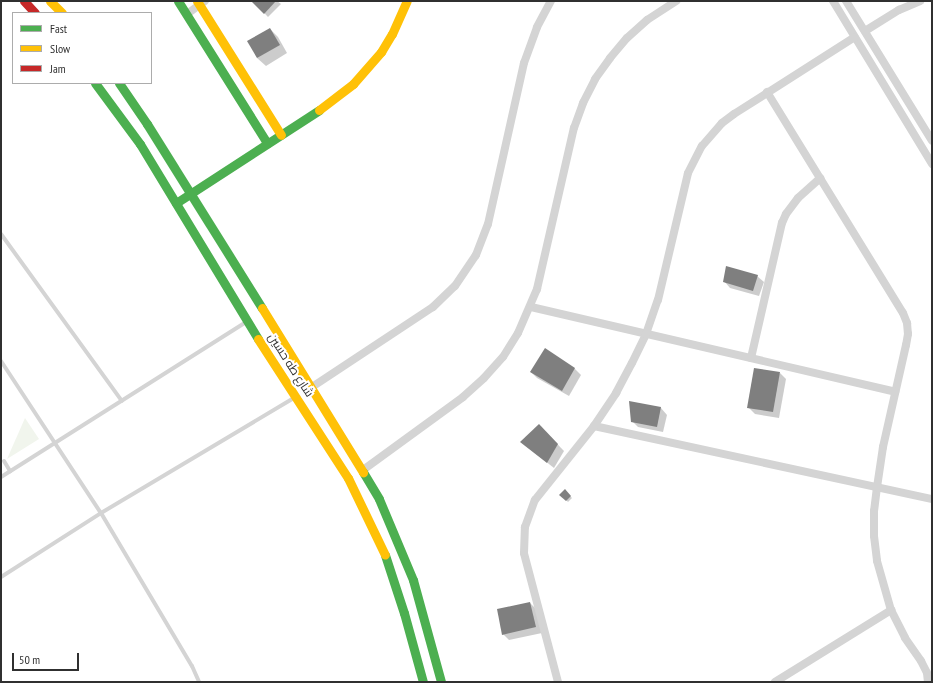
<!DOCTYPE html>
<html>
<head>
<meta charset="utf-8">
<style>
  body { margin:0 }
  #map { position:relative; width:933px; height:683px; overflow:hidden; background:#fff; font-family:"PT Sans Narrow",Cairo,sans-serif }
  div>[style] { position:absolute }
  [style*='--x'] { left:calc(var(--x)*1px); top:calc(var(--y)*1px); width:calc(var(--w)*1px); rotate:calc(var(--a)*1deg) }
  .green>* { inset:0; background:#f1f5ed }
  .shadow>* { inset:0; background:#0003 }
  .building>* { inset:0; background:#7f7f7f }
  .lane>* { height:4px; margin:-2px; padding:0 2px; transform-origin:2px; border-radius:2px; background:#d4d4d4 }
  .street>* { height:8px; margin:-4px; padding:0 4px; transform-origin:4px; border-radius:4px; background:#d4d4d4 }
  .fast>* { height:9px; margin:-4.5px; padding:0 4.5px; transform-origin:4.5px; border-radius:4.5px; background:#4caf50 }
  .slow>* { height:9px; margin:-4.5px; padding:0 4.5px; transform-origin:4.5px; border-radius:4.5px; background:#ffc107 }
  .jam>* { height:9px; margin:-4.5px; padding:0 4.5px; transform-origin:4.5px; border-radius:4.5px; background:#c62828 }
  span { translate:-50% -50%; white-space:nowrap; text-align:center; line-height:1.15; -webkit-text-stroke:4px #fff; paint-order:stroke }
  .street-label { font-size:12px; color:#303030 }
  .frame { position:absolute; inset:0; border:2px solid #303030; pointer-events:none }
  .legend { position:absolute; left:12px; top:12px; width:140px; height:72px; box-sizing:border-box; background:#fff; border:1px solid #acacac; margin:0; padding:5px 7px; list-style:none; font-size:12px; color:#303030 }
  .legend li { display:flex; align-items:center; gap:8px; height:20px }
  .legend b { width:20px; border:1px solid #acacac }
  .scale { position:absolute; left:12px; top:653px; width:67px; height:18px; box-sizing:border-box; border:2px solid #303030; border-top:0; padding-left:5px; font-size:12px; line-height:14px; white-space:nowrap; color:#303030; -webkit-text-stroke:3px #fff; paint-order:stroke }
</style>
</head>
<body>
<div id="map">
  <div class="green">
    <i style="clip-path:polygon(25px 418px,39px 439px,7px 459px)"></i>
  </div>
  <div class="shadow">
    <i style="clip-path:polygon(253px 1px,277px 1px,281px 4px,268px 17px)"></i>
    <i style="clip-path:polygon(270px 29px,278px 37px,287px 53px,266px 66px,257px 58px)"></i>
    <i style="clip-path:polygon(757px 276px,764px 282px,759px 296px,730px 288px,724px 281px)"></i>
    <i style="clip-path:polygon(545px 350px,575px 369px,581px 375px,569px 396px,537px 378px,531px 372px)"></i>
    <i style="clip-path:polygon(780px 373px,786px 379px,779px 418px,755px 414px,748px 407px)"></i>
    <i style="clip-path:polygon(661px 408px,667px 415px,663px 432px,638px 427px,632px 421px)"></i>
    <i style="clip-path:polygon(539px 425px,564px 451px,554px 468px,521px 442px)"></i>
    <i style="clip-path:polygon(565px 491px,572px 498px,568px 502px,561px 495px)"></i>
    <i style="clip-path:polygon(530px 603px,536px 609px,542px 633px,509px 640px,503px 634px)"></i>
  </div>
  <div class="building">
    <i style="clip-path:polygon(251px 1px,276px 1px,264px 14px)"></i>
    <i style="clip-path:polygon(270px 28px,280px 45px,257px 58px,247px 41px)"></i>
    <i style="clip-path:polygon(726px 266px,758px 275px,753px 291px,723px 282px)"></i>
    <i style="clip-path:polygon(545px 348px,575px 368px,562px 391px,530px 372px)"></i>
    <i style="clip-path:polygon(754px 368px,780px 372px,773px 412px,747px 408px)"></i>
    <i style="clip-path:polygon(629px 401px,661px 407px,657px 427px,631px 422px)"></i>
    <i style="clip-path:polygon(539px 424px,558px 444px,547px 463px,520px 442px)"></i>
    <i style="clip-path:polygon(565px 489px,571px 496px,566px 501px,559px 495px)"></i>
    <i style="clip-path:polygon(530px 602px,536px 627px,502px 635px,497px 609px)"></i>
  </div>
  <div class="lane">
    <i style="--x:1;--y:234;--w:206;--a:54.1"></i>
    <i style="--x:1;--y:361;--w:182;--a:56.7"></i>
    <i style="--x:101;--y:513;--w:178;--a:59.3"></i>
    <i style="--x:192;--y:666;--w:17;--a:66"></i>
    <i style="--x:4;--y:461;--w:12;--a:59"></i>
    <i style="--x:1;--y:477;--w:290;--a:-32.3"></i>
    <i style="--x:1;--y:577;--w:119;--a:-32.6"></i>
    <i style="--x:101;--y:513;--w:225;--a:-30.8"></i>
  </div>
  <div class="street">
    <i style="--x:833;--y:1;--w:191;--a:58.7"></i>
    <i style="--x:846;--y:1;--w:164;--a:58.4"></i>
    <i style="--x:187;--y:14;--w:22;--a:-36"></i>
    <i style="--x:865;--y:31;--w:40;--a:-32"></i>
    <i style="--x:899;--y:10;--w:23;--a:-23"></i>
    <i style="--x:767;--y:92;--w:259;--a:58.4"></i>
    <i style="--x:903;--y:313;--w:11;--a:68"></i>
    <i style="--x:907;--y:323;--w:11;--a:85"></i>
    <i style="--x:908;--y:334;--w:11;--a:100"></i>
    <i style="--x:906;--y:345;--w:105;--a:102.7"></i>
    <i style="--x:883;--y:447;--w:40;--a:98.5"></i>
    <i style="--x:877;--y:487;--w:24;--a:97"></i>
    <i style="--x:874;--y:511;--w:25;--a:90"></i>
    <i style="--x:874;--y:536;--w:25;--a:83"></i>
    <i style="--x:877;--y:561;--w:51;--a:74.1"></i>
    <i style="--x:891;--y:610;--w:31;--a:63"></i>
    <i style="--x:905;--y:638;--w:28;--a:55"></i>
    <i style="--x:921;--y:661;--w:13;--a:63"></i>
    <i style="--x:927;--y:673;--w:9;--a:84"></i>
    <i style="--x:531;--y:307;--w:374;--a:13.1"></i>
    <i style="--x:751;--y:358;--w:139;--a:-77.1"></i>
    <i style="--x:782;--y:223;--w:10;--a:-66"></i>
    <i style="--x:786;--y:214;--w:20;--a:-53"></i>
    <i style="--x:798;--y:198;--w:30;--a:-42"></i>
    <i style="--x:312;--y:387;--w:145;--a:-33.5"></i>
    <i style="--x:433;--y:307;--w:30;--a:-44"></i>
    <i style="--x:455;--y:286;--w:37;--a:-56"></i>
    <i style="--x:476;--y:255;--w:33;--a:-69"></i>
    <i style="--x:488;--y:224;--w:165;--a:-77.4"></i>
    <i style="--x:524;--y:63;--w:38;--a:-70"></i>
    <i style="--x:537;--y:27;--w:30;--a:-62"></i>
    <i style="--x:594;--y:426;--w:346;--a:12.2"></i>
    <i style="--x:363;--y:470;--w:124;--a:-36.1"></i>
    <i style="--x:463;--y:397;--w:28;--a:-42"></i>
    <i style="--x:484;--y:378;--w:28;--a:-48"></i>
    <i style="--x:503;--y:357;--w:28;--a:-58"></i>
    <i style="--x:518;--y:333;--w:48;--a:-66.6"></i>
    <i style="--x:537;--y:289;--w:165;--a:-77.1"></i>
    <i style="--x:574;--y:128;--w:27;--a:-70"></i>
    <i style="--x:583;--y:103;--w:27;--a:-63"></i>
    <i style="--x:595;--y:79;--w:26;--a:-54"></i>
    <i style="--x:610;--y:58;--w:26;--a:-50"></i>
    <i style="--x:627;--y:38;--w:27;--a:-42"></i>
    <i style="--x:647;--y:20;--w:35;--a:-33"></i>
    <i style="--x:558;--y:682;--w:133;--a:-104.8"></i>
    <i style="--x:524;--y:553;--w:26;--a:-88"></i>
    <i style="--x:525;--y:527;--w:29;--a:-70"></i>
    <i style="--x:535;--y:500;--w:95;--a:-51.4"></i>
    <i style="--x:594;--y:426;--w:40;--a:-56"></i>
    <i style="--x:616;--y:393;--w:34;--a:-62"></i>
    <i style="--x:632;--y:363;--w:32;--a:-64"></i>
    <i style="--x:646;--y:334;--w:36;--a:-71"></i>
    <i style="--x:658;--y:300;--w:130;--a:-76.7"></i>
    <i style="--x:688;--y:173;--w:30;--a:-63"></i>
    <i style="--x:702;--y:146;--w:30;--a:-49"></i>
    <i style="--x:722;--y:123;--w:15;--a:-37"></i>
    <i style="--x:734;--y:114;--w:143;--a:-32.5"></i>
    <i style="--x:775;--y:682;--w:137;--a:-31.8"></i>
  </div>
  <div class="fast">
    <i style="--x:178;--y:1;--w:168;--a:57.9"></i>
    <i style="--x:95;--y:83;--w:76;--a:53.6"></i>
    <i style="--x:140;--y:144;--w:228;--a:58.8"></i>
    <i style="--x:119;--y:83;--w:50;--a:55.7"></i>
    <i style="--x:147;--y:124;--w:217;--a:58"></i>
    <i style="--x:176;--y:203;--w:171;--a:-33"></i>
    <i style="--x:363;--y:472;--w:31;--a:59"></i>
    <i style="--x:379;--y:499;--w:88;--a:67.2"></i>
    <i style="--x:413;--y:580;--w:106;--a:74.6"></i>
    <i style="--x:385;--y:555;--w:61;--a:71.9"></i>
    <i style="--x:404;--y:613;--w:72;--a:74.6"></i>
  </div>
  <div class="slow">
    <i style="--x:50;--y:1;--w:17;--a:45"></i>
    <i style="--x:197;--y:1;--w:158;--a:57.9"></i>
    <i style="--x:319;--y:110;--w:43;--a:-37.4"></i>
    <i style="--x:353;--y:84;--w:43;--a:-48.8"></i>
    <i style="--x:381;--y:52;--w:21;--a:-59"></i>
    <i style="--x:392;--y:34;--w:36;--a:-66"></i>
    <i style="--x:262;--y:308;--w:193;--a:58.4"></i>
    <i style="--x:258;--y:339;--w:166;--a:57.1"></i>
    <i style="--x:348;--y:478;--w:85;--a:64.3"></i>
  </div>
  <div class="jam">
    <i style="--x:24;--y:1;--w:16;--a:47"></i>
  </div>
  <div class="street-label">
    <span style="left:291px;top:365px;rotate:57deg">شارع طه حسين</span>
  </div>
  <div class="frame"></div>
  <ul class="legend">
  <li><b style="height:5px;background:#4caf50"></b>Fast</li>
  <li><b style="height:5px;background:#ffc107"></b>Slow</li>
  <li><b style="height:5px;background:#c62828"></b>Jam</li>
  </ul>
  <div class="scale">50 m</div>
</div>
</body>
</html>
